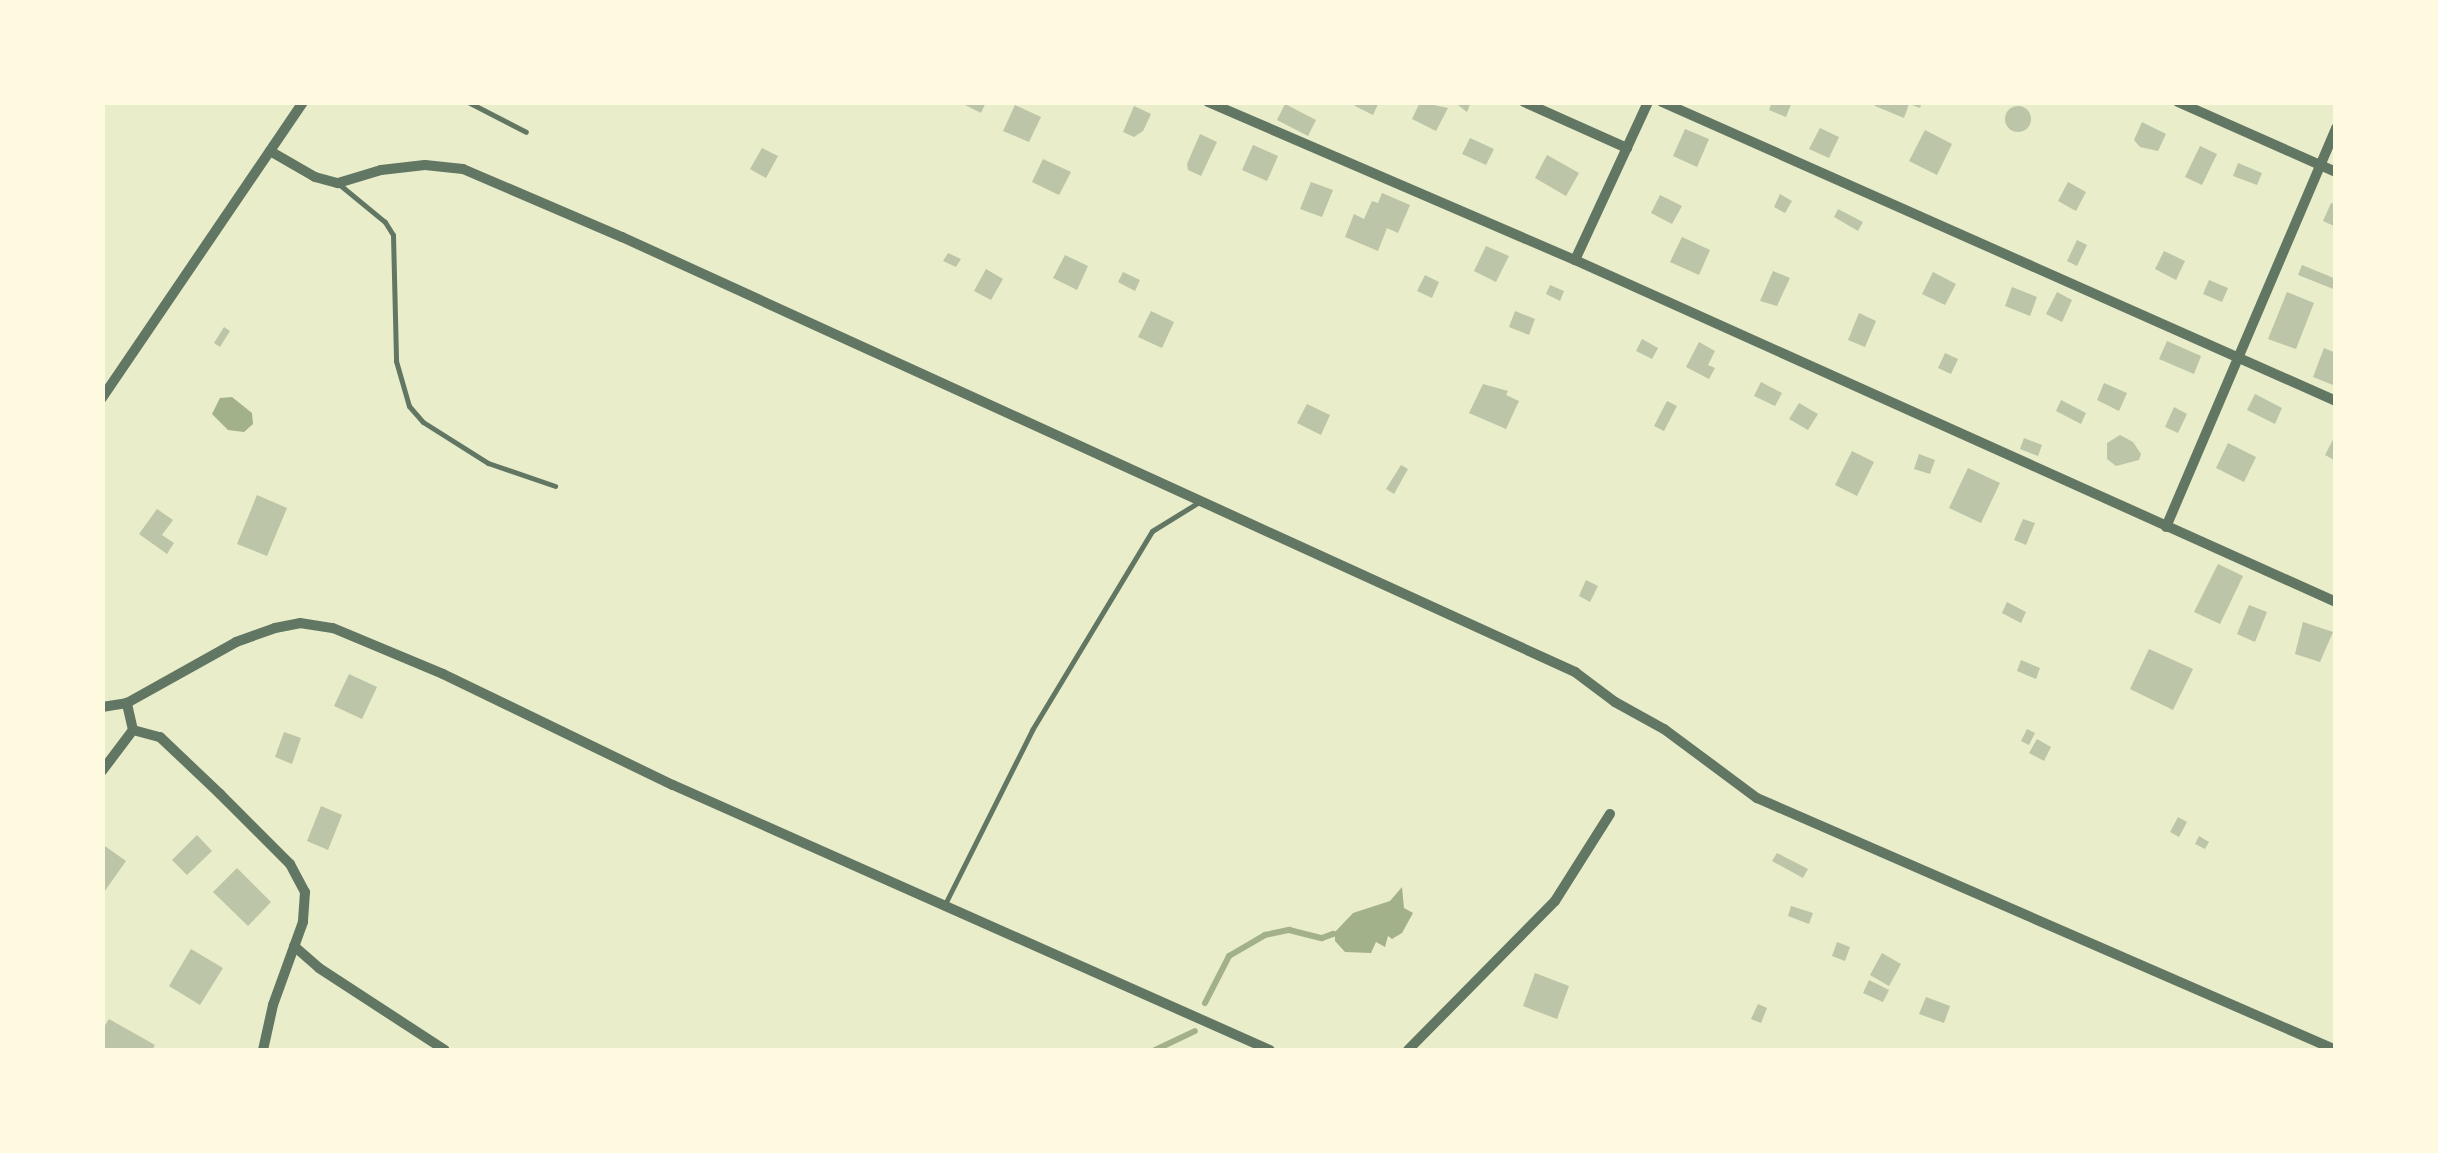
<!DOCTYPE html>
<html>
<head>
<meta charset="utf-8">
<style>
  body { margin:0 }
  #map { position:relative; width:2438px; height:1153px; overflow:hidden; background:#e9edc9; font-family:"Noto Sans",sans-serif }
  div>[style] { position:absolute }
  [style*='--x'] { left:calc(var(--x)*1px); top:calc(var(--y)*1px); width:calc(var(--w)*1px); rotate:calc(var(--a)*1deg) }
  .water>* { inset:0; background:#a3b18a }
  .stream>* { height:6px; margin:-3px; padding:0 3px; transform-origin:3px; border-radius:3px; background:#a3b18a }
  .building>* { inset:0; background:#bcc5a7 }
  .round { border-radius:50% }
  .service>* { height:5px; margin:-2.5px; padding:0 2.5px; transform-origin:2.5px; border-radius:2.5px; background:#617663 }
  .minor>* { height:10px; margin:-5px; padding:0 5px; transform-origin:5px; border-radius:5px; background:#617663 }
  span { translate:-50% -50%; white-space:nowrap; text-align:center; line-height:1.15; -webkit-text-stroke:8px #fefae0; paint-order:stroke }
  .frame { position:absolute; inset:0; border:105px solid #fefae0; pointer-events:none }
</style>
</head>
<body>
<div id="map">
  <div class="water">
    <i style="clip-path:polygon(232px 397px,252px 413px,253px 424px,244px 432px,228px 430px,212px 414px,220px 398px)"></i>
    <i style="clip-path:polygon(1402px 887px,1404px 908px,1413px 913px,1402px 933px,1392px 939px,1388px 936px,1385px 947px,1376px 942px,1371px 953px,1345px 952px,1335px 941px,1335px 932px,1353px 913px,1390px 901px)"></i>
  </div>
  <div class="stream">
    <i style="--x:1205;--y:1003;--w:53;--a:-62.9"></i>
    <i style="--x:1229;--y:956;--w:42;--a:-30.3"></i>
    <i style="--x:1265;--y:935;--w:25;--a:-12"></i>
    <i style="--x:1289;--y:930;--w:34;--a:14"></i>
    <i style="--x:1322;--y:938;--w:12;--a:-20"></i>
    <i style="--x:1155;--y:1050;--w:44;--a:-25.4"></i>
  </div>
  <div class="building">
    <i style="clip-path:polygon(959px 102px,986px 102px,981px 113px)"></i>
    <i style="clip-path:polygon(1356px 102px,1379px 102px,1373px 115px,1355px 106px)"></i>
    <i style="clip-path:polygon(1420px 102px,1448px 108px,1436px 131px,1412px 119px)"></i>
    <i style="clip-path:polygon(1454px 102px,1471px 102px,1467px 112px)"></i>
    <i style="clip-path:polygon(1772px 102px,1792px 102px,1786px 117px,1769px 110px)"></i>
    <i style="clip-path:polygon(1876px 102px,1922px 102px,1920px 108px,1909px 104px,1904px 118px,1875px 106px)"></i>
    <i style="clip-path:polygon(1285px 104px,1316px 120px,1308px 136px,1277px 120px)"></i>
    <i style="clip-path:polygon(1015px 105px,1041px 117px,1029px 142px,1003px 131px)"></i>
    <i style="clip-path:polygon(1134px 106px,1151px 114px,1143px 131px,1134px 137px,1123px 132px)"></i>
    <i class="round" style="left:2005px;top:106px;width:26px;height:26px"></i>
    <i style="clip-path:polygon(2142px 122px,2166px 134px,2158px 151px,2140px 147px,2134px 140px)"></i>
    <i style="clip-path:polygon(1820px 128px,1839px 137px,1829px 158px,1809px 149px)"></i>
    <i style="clip-path:polygon(1685px 129px,1709px 139px,1697px 167px,1673px 156px)"></i>
    <i style="clip-path:polygon(1925px 130px,1952px 144px,1937px 175px,1909px 161px)"></i>
    <i style="clip-path:polygon(1200px 134px,1217px 142px,1201px 176px,1188px 170px,1187px 164px)"></i>
    <i style="clip-path:polygon(1470px 138px,1494px 149px,1486px 165px,1462px 154px)"></i>
    <i style="clip-path:polygon(1253px 145px,1278px 156px,1267px 181px,1242px 170px)"></i>
    <i style="clip-path:polygon(2200px 146px,2217px 154px,2202px 185px,2185px 177px)"></i>
    <i style="clip-path:polygon(762px 148px,778px 156px,766px 178px,750px 169px)"></i>
    <i style="clip-path:polygon(1547px 155px,1579px 173px,1566px 196px,1535px 178px)"></i>
    <i style="clip-path:polygon(1043px 159px,1071px 172px,1059px 195px,1032px 182px)"></i>
    <i style="clip-path:polygon(2238px 163px,2262px 173px,2257px 185px,2233px 176px)"></i>
    <i style="clip-path:polygon(1311px 182px,1333px 190px,1322px 217px,1300px 209px)"></i>
    <i style="clip-path:polygon(2068px 182px,2086px 192px,2076px 211px,2058px 201px)"></i>
    <i style="clip-path:polygon(1382px 193px,1410px 205px,1398px 233px,1387px 228px,1378px 251px,1345px 237px,1354px 214px,1364px 219px,1372px 201px,1378px 203px)"></i>
    <i style="clip-path:polygon(1780px 194px,1792px 201px,1785px 213px,1774px 207px)"></i>
    <i style="clip-path:polygon(1660px 195px,1682px 206px,1672px 224px,1651px 213px)"></i>
    <i style="clip-path:polygon(2331px 203px,2336px 205px,2336px 227px,2323px 221px)"></i>
    <i style="clip-path:polygon(1838px 209px,1863px 222px,1858px 231px,1834px 217px)"></i>
    <i style="clip-path:polygon(1682px 237px,1710px 250px,1699px 275px,1670px 262px)"></i>
    <i style="clip-path:polygon(2077px 240px,2087px 245px,2077px 266px,2067px 261px)"></i>
    <i style="clip-path:polygon(1486px 246px,1509px 256px,1496px 282px,1474px 271px)"></i>
    <i style="clip-path:polygon(2164px 251px,2185px 261px,2176px 280px,2155px 269px)"></i>
    <i style="clip-path:polygon(948px 253px,961px 259px,956px 267px,943px 261px)"></i>
    <i style="clip-path:polygon(1065px 255px,1088px 266px,1077px 290px,1053px 278px)"></i>
    <i style="clip-path:polygon(2302px 265px,2336px 279px,2336px 290px,2298px 275px)"></i>
    <i style="clip-path:polygon(986px 269px,1003px 279px,991px 300px,974px 291px)"></i>
    <i style="clip-path:polygon(1773px 271px,1790px 278px,1777px 306px,1760px 301px)"></i>
    <i style="clip-path:polygon(1123px 272px,1140px 280px,1135px 291px,1118px 282px)"></i>
    <i style="clip-path:polygon(1933px 272px,1956px 284px,1945px 305px,1922px 294px)"></i>
    <i style="clip-path:polygon(1425px 275px,1439px 282px,1432px 298px,1417px 291px)"></i>
    <i style="clip-path:polygon(2209px 280px,2228px 288px,2222px 302px,2203px 294px)"></i>
    <i style="clip-path:polygon(1550px 285px,1564px 291px,1560px 301px,1546px 294px)"></i>
    <i style="clip-path:polygon(2012px 287px,2037px 297px,2030px 316px,2005px 306px)"></i>
    <i style="clip-path:polygon(2057px 292px,2072px 300px,2062px 322px,2046px 314px)"></i>
    <i style="clip-path:polygon(2287px 292px,2314px 303px,2296px 349px,2268px 339px)"></i>
    <i style="clip-path:polygon(1151px 311px,1174px 322px,1162px 348px,1138px 337px)"></i>
    <i style="clip-path:polygon(1515px 311px,1535px 319px,1529px 335px,1509px 327px)"></i>
    <i style="clip-path:polygon(1859px 313px,1876px 321px,1865px 347px,1848px 340px)"></i>
    <i style="clip-path:polygon(224px 327px,230px 331px,220px 347px,214px 343px)"></i>
    <i style="clip-path:polygon(1642px 339px,1658px 348px,1652px 359px,1636px 351px)"></i>
    <i style="clip-path:polygon(2167px 341px,2201px 356px,2194px 374px,2159px 359px)"></i>
    <i style="clip-path:polygon(1699px 342px,1715px 351px,1708px 365px,1715px 368px,1709px 379px,1686px 367px)"></i>
    <i style="clip-path:polygon(2324px 348px,2336px 353px,2333px 385px,2313px 377px)"></i>
    <i style="clip-path:polygon(1945px 353px,1958px 359px,1951px 374px,1938px 368px)"></i>
    <i style="clip-path:polygon(1761px 382px,1782px 393px,1775px 406px,1754px 396px)"></i>
    <i style="clip-path:polygon(2104px 383px,2127px 393px,2119px 411px,2097px 400px)"></i>
    <i style="clip-path:polygon(1483px 384px,1508px 391px,1506px 395px,1519px 401px,1506px 429px,1469px 413px)"></i>
    <i style="clip-path:polygon(2255px 394px,2282px 408px,2275px 424px,2247px 410px)"></i>
    <i style="clip-path:polygon(2061px 400px,2086px 413px,2081px 424px,2056px 411px)"></i>
    <i style="clip-path:polygon(1667px 401px,1677px 406px,1664px 431px,1654px 426px)"></i>
    <i style="clip-path:polygon(1799px 403px,1818px 414px,1808px 430px,1789px 419px)"></i>
    <i style="clip-path:polygon(1307px 404px,1330px 415px,1321px 435px,1297px 423px)"></i>
    <i style="clip-path:polygon(2174px 407px,2187px 414px,2178px 433px,2165px 427px)"></i>
    <i style="clip-path:polygon(2336px 434px,2336px 461px,2325px 455px)"></i>
    <i style="clip-path:polygon(2120px 435px,2133px 442px,2141px 454px,2139px 460px,2116px 466px,2107px 459px,2107px 443px)"></i>
    <i style="clip-path:polygon(2024px 438px,2042px 445px,2038px 456px,2020px 449px)"></i>
    <i style="clip-path:polygon(2228px 443px,2256px 457px,2244px 482px,2216px 468px)"></i>
    <i style="clip-path:polygon(1852px 451px,1874px 462px,1857px 496px,1835px 485px)"></i>
    <i style="clip-path:polygon(1919px 454px,1935px 460px,1930px 474px,1914px 469px)"></i>
    <i style="clip-path:polygon(1401px 465px,1408px 469px,1394px 494px,1386px 489px)"></i>
    <i style="clip-path:polygon(1968px 468px,2000px 483px,1981px 523px,1949px 508px)"></i>
    <i style="clip-path:polygon(257px 495px,287px 508px,267px 556px,237px 544px)"></i>
    <i style="clip-path:polygon(157px 509px,173px 520px,162px 535px,174px 543px,167px 554px,139px 534px)"></i>
    <i style="clip-path:polygon(2023px 519px,2035px 523px,2026px 545px,2014px 540px)"></i>
    <i style="clip-path:polygon(2218px 564px,2243px 576px,2220px 624px,2194px 612px)"></i>
    <i style="clip-path:polygon(1586px 580px,1598px 586px,1590px 602px,1579px 596px)"></i>
    <i style="clip-path:polygon(2007px 602px,2026px 612px,2021px 623px,2002px 613px)"></i>
    <i style="clip-path:polygon(2249px 605px,2267px 612px,2255px 642px,2237px 634px)"></i>
    <i style="clip-path:polygon(2303px 622px,2333px 632px,2320px 662px,2295px 654px)"></i>
    <i style="clip-path:polygon(2149px 649px,2193px 669px,2173px 710px,2130px 689px)"></i>
    <i style="clip-path:polygon(2021px 660px,2040px 668px,2036px 679px,2017px 671px)"></i>
    <i style="clip-path:polygon(349px 674px,377px 687px,362px 719px,334px 706px)"></i>
    <i style="clip-path:polygon(2027px 729px,2035px 733px,2029px 745px,2021px 741px)"></i>
    <i style="clip-path:polygon(284px 732px,301px 738px,292px 764px,275px 757px)"></i>
    <i style="clip-path:polygon(2037px 739px,2051px 747px,2044px 761px,2029px 753px)"></i>
    <i style="clip-path:polygon(321px 806px,342px 815px,328px 850px,307px 841px)"></i>
    <i style="clip-path:polygon(2178px 817px,2187px 822px,2179px 837px,2170px 832px)"></i>
    <i style="clip-path:polygon(197px 835px,212px 851px,187px 875px,172px 860px)"></i>
    <i style="clip-path:polygon(2199px 836px,2209px 842px,2205px 849px,2195px 844px)"></i>
    <i style="clip-path:polygon(102px 844px,126px 861px,102px 895px)"></i>
    <i style="clip-path:polygon(1777px 853px,1808px 869px,1803px 878px,1772px 861px)"></i>
    <i style="clip-path:polygon(237px 868px,271px 902px,248px 926px,213px 892px)"></i>
    <i style="clip-path:polygon(1791px 906px,1813px 913px,1809px 924px,1788px 916px)"></i>
    <i style="clip-path:polygon(1837px 942px,1850px 947px,1845px 961px,1832px 956px)"></i>
    <i style="clip-path:polygon(191px 949px,223px 968px,200px 1005px,169px 986px)"></i>
    <i style="clip-path:polygon(1882px 953px,1901px 964px,1889px 986px,1870px 975px)"></i>
    <i style="clip-path:polygon(1535px 973px,1569px 986px,1557px 1019px,1523px 1006px)"></i>
    <i style="clip-path:polygon(1869px 980px,1889px 990px,1883px 1002px,1863px 993px)"></i>
    <i style="clip-path:polygon(1926px 997px,1950px 1006px,1944px 1023px,1919px 1014px)"></i>
    <i style="clip-path:polygon(1758px 1004px,1767px 1008px,1761px 1023px,1751px 1019px)"></i>
    <i style="clip-path:polygon(109px 1019px,155px 1045px,152px 1050px,102px 1050px,102px 1030px)"></i>
  </div>
  <div class="service">
    <i style="--x:468;--y:102;--w:65;--a:27.3"></i>
    <i style="--x:340;--y:185;--w:58;--a:39.4"></i>
    <i style="--x:385;--y:222;--w:15;--a:58"></i>
    <i style="--x:393;--y:235;--w:126;--a:88.6"></i>
    <i style="--x:396;--y:361;--w:47;--a:73.9"></i>
    <i style="--x:409;--y:406;--w:21;--a:49"></i>
    <i style="--x:423;--y:422;--w:77;--a:32.2"></i>
    <i style="--x:488;--y:463;--w:71;--a:18.9"></i>
    <i style="--x:945;--y:904;--w:195;--a:-63.4"></i>
    <i style="--x:1032;--y:730;--w:232;--a:-58.9"></i>
    <i style="--x:1152;--y:531;--w:55;--a:-31.7"></i>
  </div>
  <div class="minor">
    <i style="--x:1208;--y:102;--w:400;--a:23.3"></i>
    <i style="--x:1575;--y:260;--w:834;--a:24.2"></i>
    <i style="--x:1524;--y:102;--w:113;--a:24.1"></i>
    <i style="--x:1662;--y:102;--w:737;--a:23.92"></i>
    <i style="--x:2178;--y:102;--w:173;--a:23.9"></i>
    <i style="--x:270;--y:151;--w:52;--a:30"></i>
    <i style="--x:315;--y:177;--w:24;--a:15"></i>
    <i style="--x:338;--y:183;--w:45;--a:-16.8"></i>
    <i style="--x:381;--y:170;--w:44;--a:-6.5"></i>
    <i style="--x:425;--y:165;--w:38;--a:6"></i>
    <i style="--x:463;--y:169;--w:173;--a:23.2"></i>
    <i style="--x:622;--y:237;--w:1048;--a:24.53"></i>
    <i style="--x:1575;--y:672;--w:50;--a:36.9"></i>
    <i style="--x:1615;--y:702;--w:56;--a:28.9"></i>
    <i style="--x:1664;--y:729;--w:116;--a:36.6"></i>
    <i style="--x:1757;--y:798;--w:631;--a:23.52"></i>
    <i style="--x:1575;--y:260;--w:174;--a:-65.2"></i>
    <i style="--x:102;--y:398;--w:358;--a:-55.8"></i>
    <i style="--x:2166;--y:527;--w:434;--a:-66.9"></i>
    <i style="--x:102;--y:707;--w:25;--a:-9"></i>
    <i style="--x:127;--y:703;--w:125;--a:-29.2"></i>
    <i style="--x:236;--y:642;--w:41;--a:-19.7"></i>
    <i style="--x:275;--y:628;--w:25;--a:-11"></i>
    <i style="--x:300;--y:623;--w:33;--a:9"></i>
    <i style="--x:333;--y:628;--w:119;--a:22.7"></i>
    <i style="--x:443;--y:674;--w:255;--a:25.8"></i>
    <i style="--x:673;--y:785;--w:653;--a:23.94"></i>
    <i style="--x:133;--y:730;--w:28;--a:15"></i>
    <i style="--x:160;--y:737;--w:83;--a:43.5"></i>
    <i style="--x:220;--y:794;--w:99;--a:45"></i>
    <i style="--x:290;--y:864;--w:32;--a:62"></i>
    <i style="--x:305;--y:892;--w:30;--a:94"></i>
    <i style="--x:303;--y:922;--w:88;--a:109.9"></i>
    <i style="--x:273;--y:1005;--w:46;--a:102.5"></i>
    <i style="--x:102;--y:771;--w:51;--a:-52.9"></i>
    <i style="--x:133;--y:730;--w:28;--a:-103"></i>
    <i style="--x:294;--y:946;--w:33;--a:41"></i>
    <i style="--x:319;--y:968;--w:150;--a:33.1"></i>
    <i style="--x:1408;--y:1050;--w:209;--a:-45.4"></i>
    <i style="--x:1555;--y:901;--w:103;--a:-57.7"></i>
  </div>
  <div class="frame"></div>
</div>
</body>
</html>
